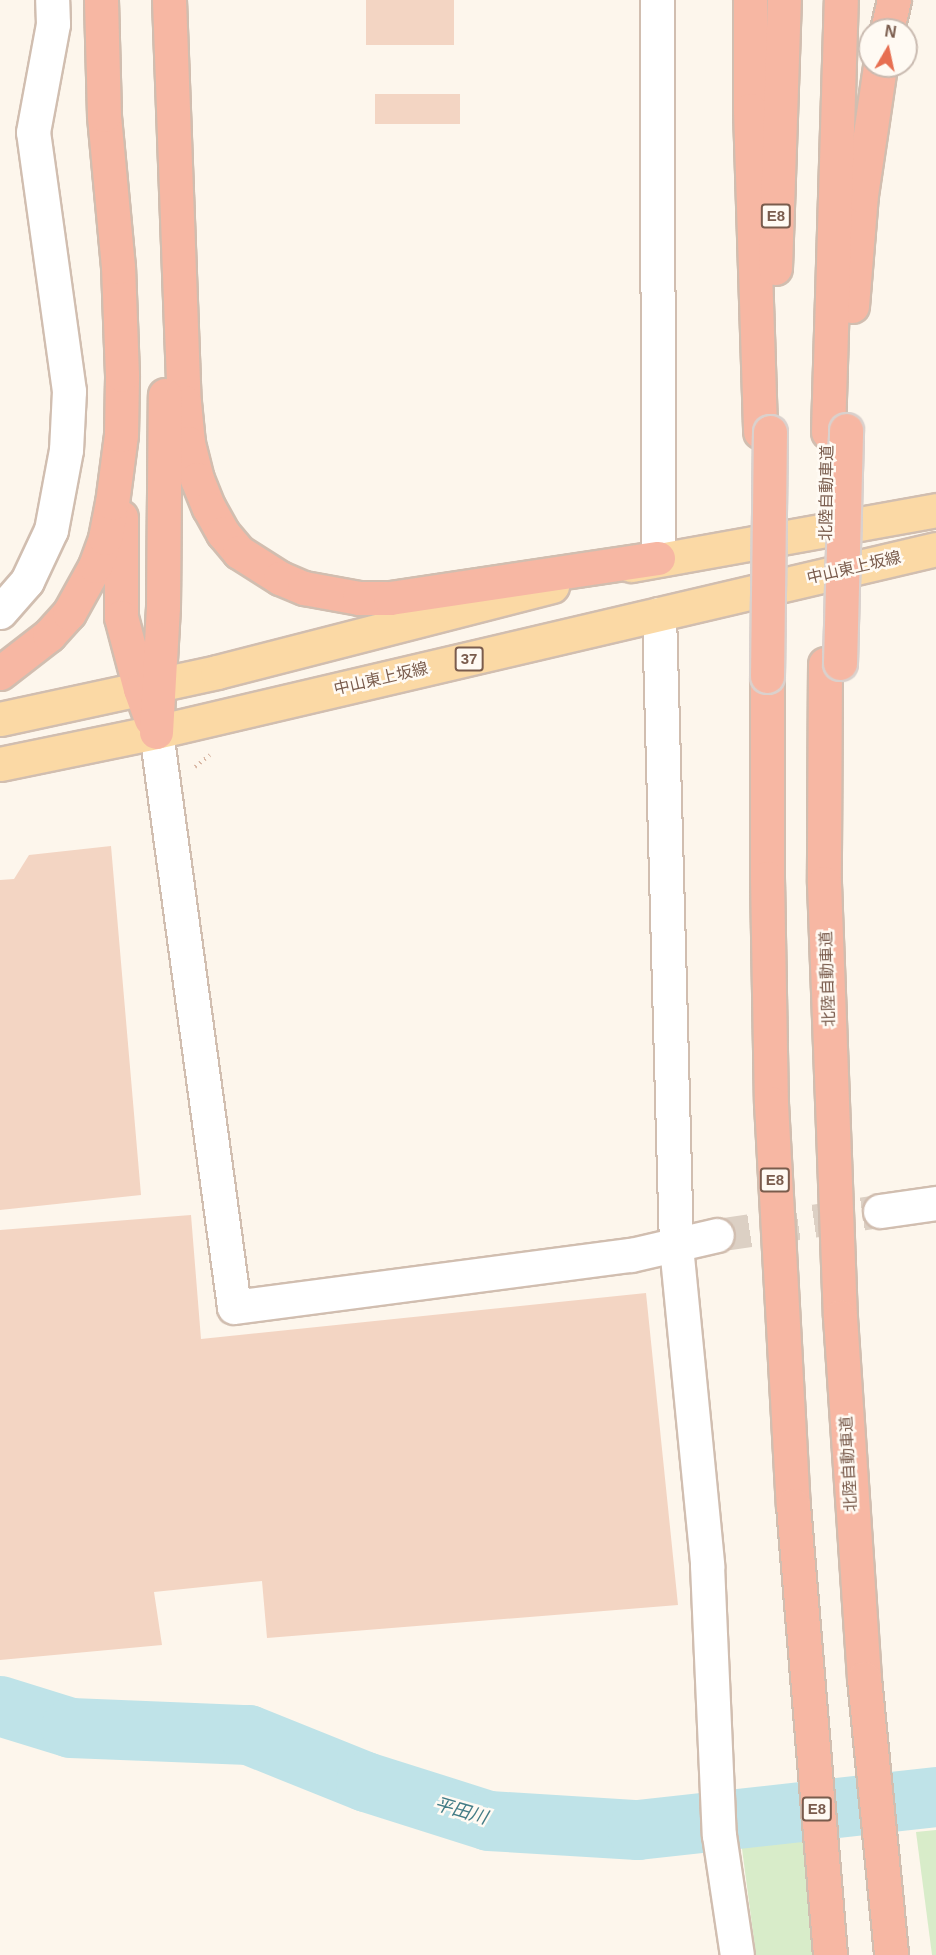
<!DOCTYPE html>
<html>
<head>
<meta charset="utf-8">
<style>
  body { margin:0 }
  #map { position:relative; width:936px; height:1955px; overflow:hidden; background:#fdf6ec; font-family:Helvetica,"Noto Sans JP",sans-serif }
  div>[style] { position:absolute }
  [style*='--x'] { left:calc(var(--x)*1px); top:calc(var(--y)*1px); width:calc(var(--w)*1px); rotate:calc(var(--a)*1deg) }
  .green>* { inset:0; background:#d8ecc9 }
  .river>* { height:60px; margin:-30px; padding:0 30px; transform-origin:30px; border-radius:30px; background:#bfe3e8 }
  .building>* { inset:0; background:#f3d5c3 }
  .minor-tunnel>* { height:33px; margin-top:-16.5px; transform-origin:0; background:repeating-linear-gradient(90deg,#dcd0c4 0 33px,transparent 0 49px) }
  .path>* { height:4px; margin-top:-2px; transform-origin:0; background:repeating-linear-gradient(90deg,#d9b8a5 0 1.5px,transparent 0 6px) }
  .roads { filter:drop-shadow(2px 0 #d1beb0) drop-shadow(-2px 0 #d1beb0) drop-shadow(0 2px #d1beb0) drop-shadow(0 -2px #d1beb0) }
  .minor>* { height:33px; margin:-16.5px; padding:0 16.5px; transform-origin:16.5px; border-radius:16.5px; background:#fff }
  .major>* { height:33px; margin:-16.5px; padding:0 16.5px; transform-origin:16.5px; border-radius:16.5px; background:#fbd9a5 }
  .highway>* { height:33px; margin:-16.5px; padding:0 16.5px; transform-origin:16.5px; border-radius:16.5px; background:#f7b7a3 }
  .bridges { filter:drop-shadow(2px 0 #dad1cd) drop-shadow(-2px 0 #dad1cd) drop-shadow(0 2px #dad1cd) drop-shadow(0 -2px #dad1cd) }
  .highway-bridge>* { height:33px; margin:-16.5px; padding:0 16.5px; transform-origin:16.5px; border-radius:16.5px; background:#f7b7a3 }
  span { translate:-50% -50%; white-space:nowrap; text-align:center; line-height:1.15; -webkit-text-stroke:5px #fffaf3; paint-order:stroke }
  .shield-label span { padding:2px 4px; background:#fffaf3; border:2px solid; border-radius:4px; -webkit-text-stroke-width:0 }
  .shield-label { font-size:15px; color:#7a5c4d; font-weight:700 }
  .street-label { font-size:16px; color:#7a5c4d }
  .water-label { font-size:18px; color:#437c86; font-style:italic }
  .north { position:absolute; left:858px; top:18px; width:60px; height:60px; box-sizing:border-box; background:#fffaf3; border:2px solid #cabbb1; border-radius:50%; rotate:9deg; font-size:16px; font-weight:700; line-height:24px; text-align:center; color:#7a5c4d }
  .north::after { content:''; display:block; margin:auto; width:21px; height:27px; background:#e76f51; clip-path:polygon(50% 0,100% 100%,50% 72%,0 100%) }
</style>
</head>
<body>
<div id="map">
  <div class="green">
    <i style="clip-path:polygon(801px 1816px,817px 1955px,756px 1955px,739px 1826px)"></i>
    <i style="clip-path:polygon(936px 1830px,936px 1955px,932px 1955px,916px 1832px)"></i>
  </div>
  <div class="river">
    <i style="--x:0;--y:1706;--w:74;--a:17.2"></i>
    <i style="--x:71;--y:1728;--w:178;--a:2.3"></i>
    <i style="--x:249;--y:1735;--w:126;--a:21.9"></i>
    <i style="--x:366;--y:1782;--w:129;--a:17.6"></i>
    <i style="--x:489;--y:1821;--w:149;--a:3.5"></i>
    <i style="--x:638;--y:1830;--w:300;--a:-6.3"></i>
  </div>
  <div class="building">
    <i style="clip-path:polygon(366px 0,454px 0,454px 45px,366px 45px)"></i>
    <i style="clip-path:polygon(375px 94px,460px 94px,460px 124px,375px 124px)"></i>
    <i style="clip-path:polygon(111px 846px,141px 1195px,0 1210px,0 880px,14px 879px,29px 855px)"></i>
    <i style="clip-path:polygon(191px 1215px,201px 1339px,646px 1293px,678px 1605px,267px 1638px,262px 1581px,154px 1592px,162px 1645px,0 1660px,0 1230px)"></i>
  </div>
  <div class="minor-tunnel">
    <i style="--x:717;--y:1235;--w:165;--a:-8.4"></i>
  </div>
  <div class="path">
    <i style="--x:195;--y:767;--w:19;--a:-39"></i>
  </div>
  <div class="roads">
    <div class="minor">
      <i style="--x:657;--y:0;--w:558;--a:89.9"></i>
      <i style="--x:0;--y:612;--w:41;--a:-48.9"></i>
      <i style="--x:27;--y:581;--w:56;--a:-64.8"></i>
      <i style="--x:51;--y:530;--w:81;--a:-79.4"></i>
      <i style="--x:66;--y:450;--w:59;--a:-87.1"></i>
      <i style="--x:69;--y:391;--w:261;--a:-97.9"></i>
      <i style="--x:33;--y:132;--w:110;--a:-79.5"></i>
      <i style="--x:53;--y:24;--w:24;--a:-92"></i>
      <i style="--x:659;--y:614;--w:632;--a:88.46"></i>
      <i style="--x:676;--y:1246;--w:321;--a:84.4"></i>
      <i style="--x:707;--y:1565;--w:270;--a:87.5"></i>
      <i style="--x:719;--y:1835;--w:121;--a:81.5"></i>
      <i style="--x:156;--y:732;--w:580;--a:82.27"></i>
      <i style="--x:234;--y:1307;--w:400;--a:-7.5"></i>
      <i style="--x:631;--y:1255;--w:88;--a:-13.1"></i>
      <i style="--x:880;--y:1211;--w:57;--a:-8.1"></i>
    </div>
    <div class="major">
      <i style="--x:631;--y:565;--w:310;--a:-10.2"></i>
      <i style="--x:0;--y:719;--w:222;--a:-12.2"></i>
      <i style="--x:217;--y:672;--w:346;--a:-14.4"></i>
      <i style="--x:0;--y:764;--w:159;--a:-11.6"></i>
      <i style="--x:156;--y:732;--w:801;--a:-13.2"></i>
    </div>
    <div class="highway">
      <i style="--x:169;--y:0;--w:402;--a:87.9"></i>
      <i style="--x:184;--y:402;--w:41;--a:84.4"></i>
      <i style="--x:188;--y:443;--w:37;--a:76"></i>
      <i style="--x:197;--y:479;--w:31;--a:68"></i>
      <i style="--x:209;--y:508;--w:29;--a:61"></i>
      <i style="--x:223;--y:533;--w:25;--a:50"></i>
      <i style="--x:239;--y:552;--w:49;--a:32.4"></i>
      <i style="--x:280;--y:578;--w:26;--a:23"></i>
      <i style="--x:304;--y:588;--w:56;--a:10.3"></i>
      <i style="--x:359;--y:598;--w:31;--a:0"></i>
      <i style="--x:390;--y:598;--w:271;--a:-8.5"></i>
      <i style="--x:750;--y:0;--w:110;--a:90"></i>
      <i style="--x:750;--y:110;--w:322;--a:88.2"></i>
      <i style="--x:887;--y:30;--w:31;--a:-77"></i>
      <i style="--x:775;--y:268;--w:268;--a:-88.1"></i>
      <i style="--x:852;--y:306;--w:111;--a:-85.4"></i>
      <i style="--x:861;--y:195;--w:130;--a:-81.6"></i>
      <i style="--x:828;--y:432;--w:432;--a:-88.3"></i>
      <i style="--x:121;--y:517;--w:100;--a:90"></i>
      <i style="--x:121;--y:617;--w:74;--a:75.2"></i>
      <i style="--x:140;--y:689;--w:32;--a:70"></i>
      <i style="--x:825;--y:664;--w:219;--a:90.3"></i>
      <i style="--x:824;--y:883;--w:434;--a:87.9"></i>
      <i style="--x:840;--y:1317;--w:362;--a:86.2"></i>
      <i style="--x:864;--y:1678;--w:278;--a:84.4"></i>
      <i style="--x:0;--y:673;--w:62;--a:-37.8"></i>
      <i style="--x:49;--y:635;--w:30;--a:-48"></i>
      <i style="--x:69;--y:613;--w:54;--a:-61"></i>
      <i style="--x:95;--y:566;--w:30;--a:-70"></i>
      <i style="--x:105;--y:538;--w:36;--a:-79"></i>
      <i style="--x:112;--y:503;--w:69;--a:-82.5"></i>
      <i style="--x:121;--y:435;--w:60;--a:-89"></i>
      <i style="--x:122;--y:375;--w:108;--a:-92.1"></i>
      <i style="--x:118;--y:267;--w:153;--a:-95.3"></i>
      <i style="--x:104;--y:115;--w:115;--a:-91.5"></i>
      <i style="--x:767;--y:676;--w:202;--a:90"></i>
      <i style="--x:767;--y:878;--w:225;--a:89"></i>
      <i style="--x:771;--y:1103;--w:403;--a:86.9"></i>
      <i style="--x:793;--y:1505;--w:452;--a:85.3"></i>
      <i style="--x:156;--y:732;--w:125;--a:-86.8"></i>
      <i style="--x:163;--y:607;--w:212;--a:-89.5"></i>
    </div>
  </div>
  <div class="bridges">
    <div class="highway-bridge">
      <i style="--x:840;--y:663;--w:233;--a:-88.5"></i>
      <i style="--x:767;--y:676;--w:244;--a:-89.3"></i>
    </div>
  </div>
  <div class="shield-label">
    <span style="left:776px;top:216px">E8</span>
    <span style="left:469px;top:659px">37</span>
    <span style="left:775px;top:1180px">E8</span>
    <span style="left:817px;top:1809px">E8</span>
  </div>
  <div class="street-label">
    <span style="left:827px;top:493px;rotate:-89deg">北陸自動車道</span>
    <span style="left:854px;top:568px;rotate:-13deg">中山東上坂線</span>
    <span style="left:381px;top:679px;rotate:-13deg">中山東上坂線</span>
    <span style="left:828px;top:979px;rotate:-92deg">北陸自動車道</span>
    <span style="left:849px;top:1464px;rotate:-93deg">北陸自動車道</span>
  </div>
  <div class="water-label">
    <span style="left:461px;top:1811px;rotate:16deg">平田川</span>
  </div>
  <div class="north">N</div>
</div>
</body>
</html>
